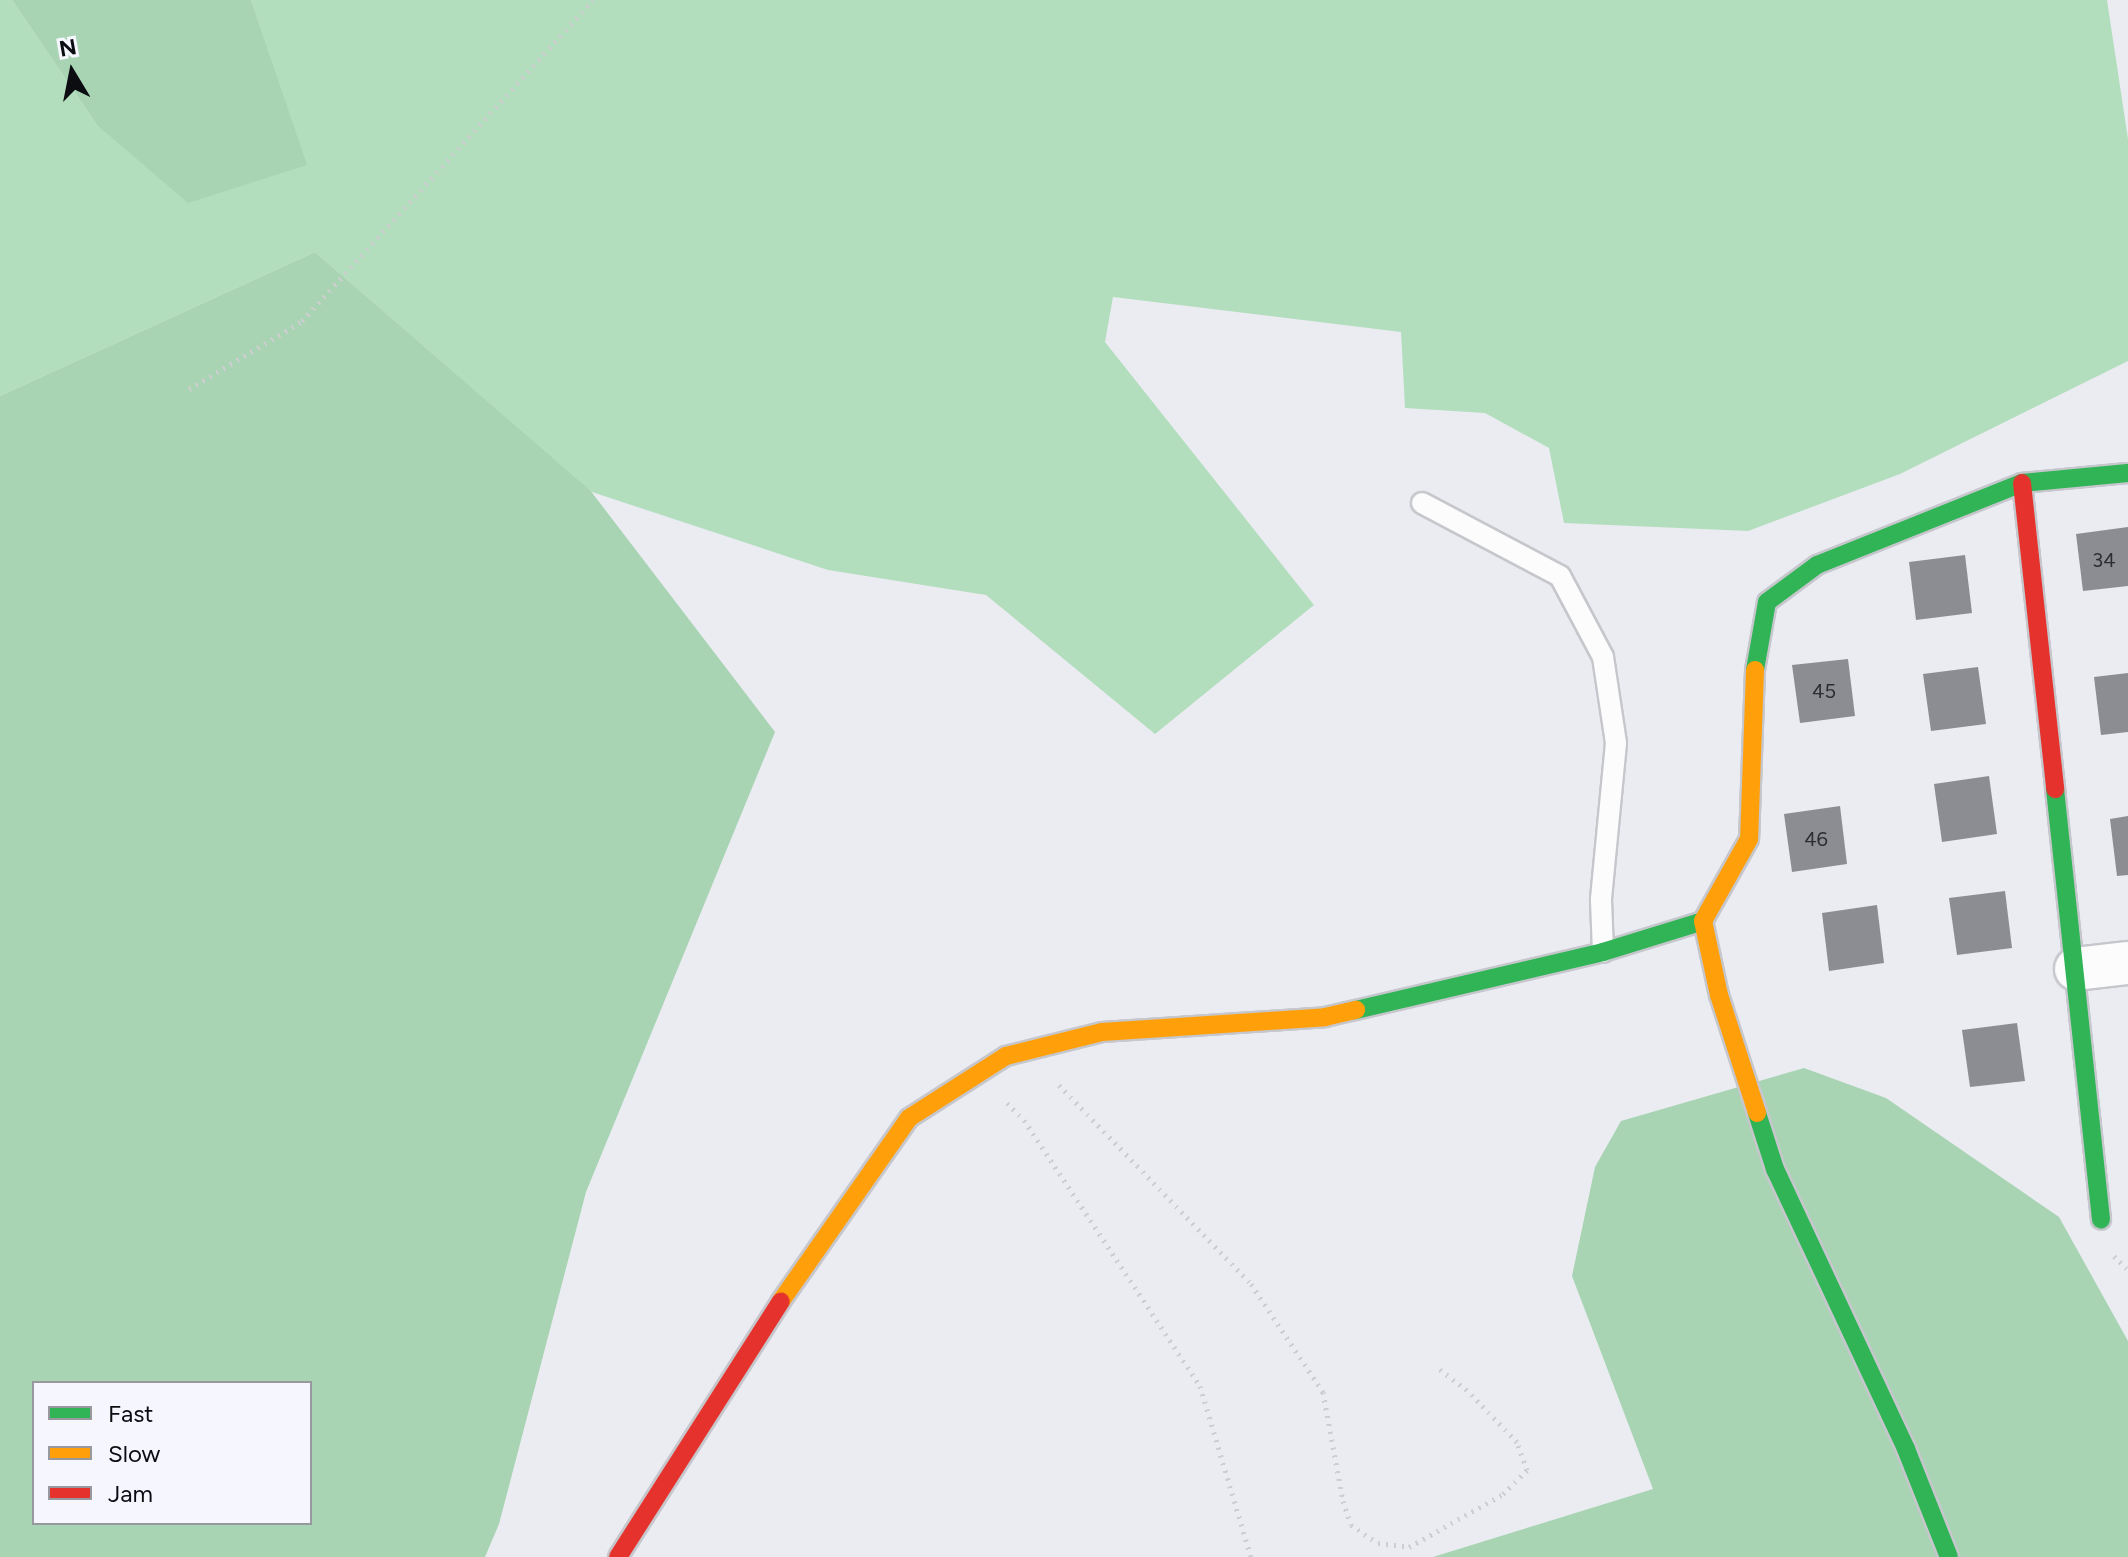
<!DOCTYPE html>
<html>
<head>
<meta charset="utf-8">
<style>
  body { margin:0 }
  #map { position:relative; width:2128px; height:1557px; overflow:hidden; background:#ebecf2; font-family:Figtree,sans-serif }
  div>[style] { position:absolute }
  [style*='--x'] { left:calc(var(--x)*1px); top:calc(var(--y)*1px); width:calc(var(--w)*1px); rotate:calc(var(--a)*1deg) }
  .green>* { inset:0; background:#b3debd }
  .forest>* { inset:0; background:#a8d4b3 }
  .building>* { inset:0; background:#8c8d92 }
  .path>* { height:5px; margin-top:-2.5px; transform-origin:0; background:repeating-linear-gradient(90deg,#ceced0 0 2px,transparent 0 8px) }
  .roads { filter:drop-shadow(2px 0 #c6c7cc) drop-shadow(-2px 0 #c6c7cc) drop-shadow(0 2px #c6c7cc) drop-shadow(0 -2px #c6c7cc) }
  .lane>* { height:20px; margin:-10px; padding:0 10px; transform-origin:10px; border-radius:10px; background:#fcfcfd }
  .street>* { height:42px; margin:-21px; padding:0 21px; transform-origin:21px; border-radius:21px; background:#fcfcfd }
  .fast>* { height:18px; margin:-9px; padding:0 9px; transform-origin:9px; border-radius:9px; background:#30b455 }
  .slow>* { height:18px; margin:-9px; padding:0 9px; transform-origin:9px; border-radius:9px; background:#ff9f0a }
  .jam>* { height:18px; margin:-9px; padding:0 9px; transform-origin:9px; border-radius:9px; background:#e5322d }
  span { translate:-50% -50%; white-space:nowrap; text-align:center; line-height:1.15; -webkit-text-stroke:8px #f6f7fe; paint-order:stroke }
  .number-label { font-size:20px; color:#2c2d30 }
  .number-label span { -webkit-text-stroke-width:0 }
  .legend { position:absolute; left:32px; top:1381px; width:280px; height:144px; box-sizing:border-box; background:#f6f7fe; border:2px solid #98999f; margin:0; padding:10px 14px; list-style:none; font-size:24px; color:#0c0d10 }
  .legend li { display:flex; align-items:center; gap:16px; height:40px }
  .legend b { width:40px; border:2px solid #98999f }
  .north { position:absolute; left:32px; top:32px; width:80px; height:80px; -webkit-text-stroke:6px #f6f7fe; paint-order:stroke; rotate:350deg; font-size:22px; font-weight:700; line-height:32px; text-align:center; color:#0c0d10 }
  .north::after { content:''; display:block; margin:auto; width:28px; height:36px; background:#0c0d10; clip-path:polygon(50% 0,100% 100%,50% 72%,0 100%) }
</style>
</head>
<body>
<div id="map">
  <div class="green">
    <i style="clip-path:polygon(0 0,12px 0,97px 125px,306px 165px,251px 0,2107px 0,2128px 139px,2128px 361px,1900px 474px,1748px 531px,1564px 523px,1549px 448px,1485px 413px,1405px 408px,1401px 332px,1113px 297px,1105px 342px,1314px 605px,1155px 734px,986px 595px,828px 570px,592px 492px,315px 252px,0 396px)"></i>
  </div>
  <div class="forest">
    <i style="clip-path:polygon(12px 0,251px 0,307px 165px,188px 203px,97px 125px)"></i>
    <i style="clip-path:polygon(evenodd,315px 252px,590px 490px,775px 732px,586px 1192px,499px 1524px,485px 1557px,0 1557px,0 396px,315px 252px,34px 1383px,310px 1383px,310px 1523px,34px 1523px,34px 1383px)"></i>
    <i style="clip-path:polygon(1804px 1068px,1886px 1098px,2059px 1217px,2128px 1341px,2128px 1557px,1433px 1557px,1653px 1489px,1572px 1276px,1595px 1167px,1621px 1121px)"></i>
  </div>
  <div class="building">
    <i style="clip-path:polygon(2128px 527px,2128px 586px,2083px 591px,2076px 534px)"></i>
    <i style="clip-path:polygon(1965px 555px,1972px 613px,1916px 620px,1909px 562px)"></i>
    <i style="clip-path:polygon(1848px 659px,1855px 716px,1800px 723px,1792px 665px)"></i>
    <i style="clip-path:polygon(1978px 667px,1986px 724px,1931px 731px,1923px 674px)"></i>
    <i style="clip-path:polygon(2128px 673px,2128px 732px,2101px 735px,2094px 677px)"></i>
    <i style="clip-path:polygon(1989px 776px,1997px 834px,1942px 842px,1934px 784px)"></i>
    <i style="clip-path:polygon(1840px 806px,1847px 864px,1792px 872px,1784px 814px)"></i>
    <i style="clip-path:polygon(2128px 816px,2128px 875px,2117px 876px,2110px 819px)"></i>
    <i style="clip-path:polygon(2005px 891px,2012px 948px,1957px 955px,1949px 898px)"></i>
    <i style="clip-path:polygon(1877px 905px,1884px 963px,1829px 971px,1822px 913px)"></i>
    <i style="clip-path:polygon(2017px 1023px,2025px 1081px,1970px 1087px,1962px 1030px)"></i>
  </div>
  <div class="path">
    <i style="--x:189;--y:389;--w:132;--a:-31"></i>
    <i style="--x:302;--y:321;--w:433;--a:-47.8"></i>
    <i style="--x:1059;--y:1085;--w:277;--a:46"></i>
    <i style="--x:1251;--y:1284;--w:130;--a:56.3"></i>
    <i style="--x:1323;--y:1392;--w:111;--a:79.6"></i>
    <i style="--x:1343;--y:1501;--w:25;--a:72"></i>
    <i style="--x:1351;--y:1525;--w:32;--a:34"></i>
    <i style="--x:1378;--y:1543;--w:31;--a:7"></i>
    <i style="--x:1409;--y:1547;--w:108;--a:-29.4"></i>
    <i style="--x:1503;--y:1494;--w:34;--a:-45"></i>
    <i style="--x:1527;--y:1470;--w:30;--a:-110"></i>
    <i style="--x:1517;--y:1442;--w:72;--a:-133.9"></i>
    <i style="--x:1467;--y:1390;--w:39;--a:-143"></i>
    <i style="--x:1007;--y:1103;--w:24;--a:45"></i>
    <i style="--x:1024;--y:1120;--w:319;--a:56.5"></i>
    <i style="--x:1200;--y:1386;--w:178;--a:73.4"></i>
    <i style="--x:2114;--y:1256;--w:20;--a:45"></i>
  </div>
  <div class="roads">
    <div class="lane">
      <i style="--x:1422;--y:503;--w:156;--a:27.9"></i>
      <i style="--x:1560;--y:576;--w:92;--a:62"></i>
      <i style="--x:1603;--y:657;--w:87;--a:81.4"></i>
      <i style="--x:1616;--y:743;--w:158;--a:95.5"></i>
      <i style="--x:1601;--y:900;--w:52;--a:87.8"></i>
    </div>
    <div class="street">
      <i style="--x:2076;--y:969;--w:52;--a:-6.6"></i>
    </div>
    <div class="fast">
      <i style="--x:1755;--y:670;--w:69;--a:-80"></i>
      <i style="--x:1767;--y:602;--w:62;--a:-36.5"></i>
      <i style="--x:1817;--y:565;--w:221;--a:-21.8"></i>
      <i style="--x:2022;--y:483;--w:106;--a:-5.4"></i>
      <i style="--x:2055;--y:789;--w:433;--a:83.9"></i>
      <i style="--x:1356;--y:1010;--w:254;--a:-13.2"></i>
      <i style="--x:1603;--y:952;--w:105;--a:-17.2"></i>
      <i style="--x:1757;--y:1113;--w:59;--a:72.2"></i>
      <i style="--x:1775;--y:1169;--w:309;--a:64.9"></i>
      <i style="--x:1906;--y:1449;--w:116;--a:68.3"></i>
    </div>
    <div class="slow">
      <i style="--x:1755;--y:670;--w:169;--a:92"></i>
      <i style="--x:1749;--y:839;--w:94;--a:119.3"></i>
      <i style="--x:1703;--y:921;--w:76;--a:77.8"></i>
      <i style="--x:1719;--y:995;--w:124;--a:72.1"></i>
      <i style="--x:781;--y:1301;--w:223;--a:-55"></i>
      <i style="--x:909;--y:1118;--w:115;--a:-32.6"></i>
      <i style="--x:1006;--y:1056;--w:99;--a:-14"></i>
      <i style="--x:1102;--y:1032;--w:224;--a:-3.8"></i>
      <i style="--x:1325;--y:1017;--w:32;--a:-13"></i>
    </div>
    <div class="jam">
      <i style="--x:2022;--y:483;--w:308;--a:83.8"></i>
      <i style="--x:618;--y:1557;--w:303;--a:-57.5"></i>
    </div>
  </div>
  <div class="number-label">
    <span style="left:2104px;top:560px">34</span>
    <span style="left:1824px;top:691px">45</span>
    <span style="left:1816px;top:839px">46</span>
  </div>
  <ul class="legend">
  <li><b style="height:10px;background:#30b455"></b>Fast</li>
  <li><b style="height:10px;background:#ff9f0a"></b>Slow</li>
  <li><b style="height:10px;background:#e5322d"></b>Jam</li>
  </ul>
  <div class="north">N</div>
</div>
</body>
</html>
